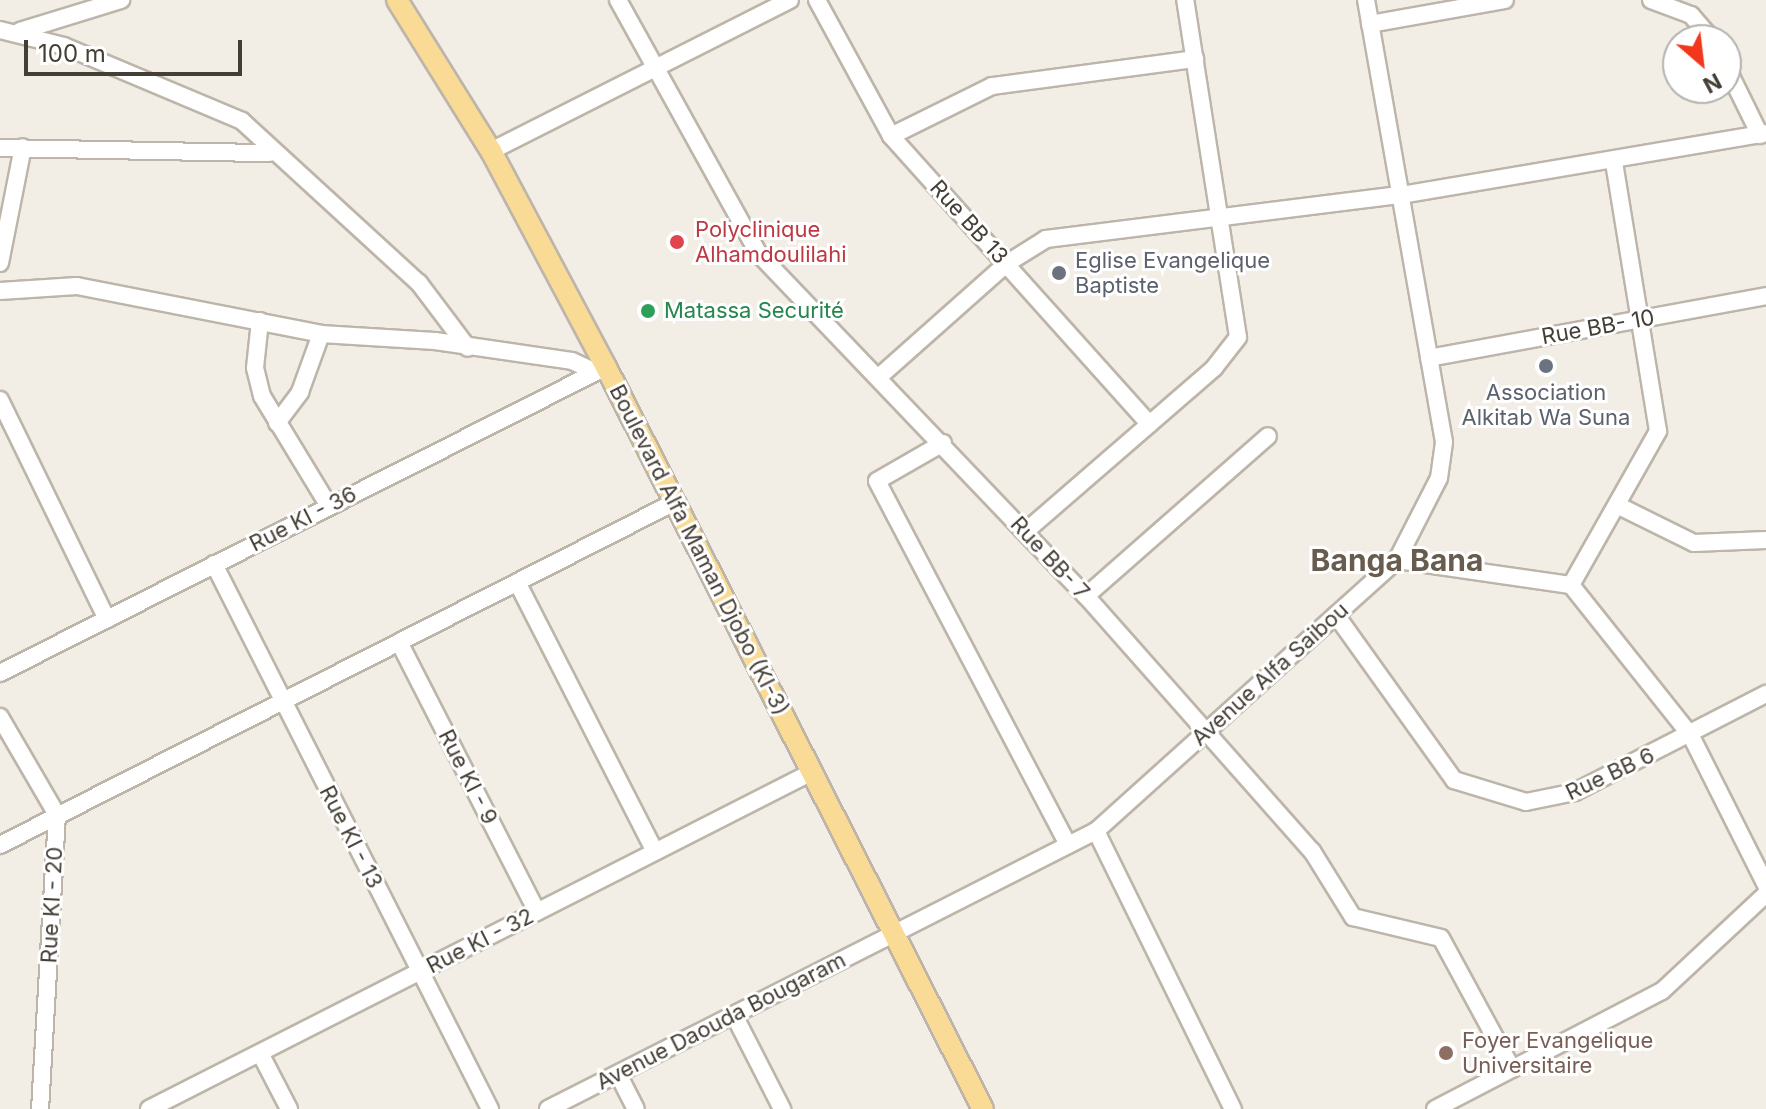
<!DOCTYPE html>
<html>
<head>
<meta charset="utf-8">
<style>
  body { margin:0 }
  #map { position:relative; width:1766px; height:1109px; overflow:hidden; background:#f2eee6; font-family:Inter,sans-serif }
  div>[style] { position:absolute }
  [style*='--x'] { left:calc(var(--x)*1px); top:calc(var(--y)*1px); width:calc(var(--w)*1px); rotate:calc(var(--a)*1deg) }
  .roads { filter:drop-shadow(2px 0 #bdb5a9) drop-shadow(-2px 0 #bdb5a9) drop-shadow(0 2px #bdb5a9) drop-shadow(0 -2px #bdb5a9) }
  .minor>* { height:16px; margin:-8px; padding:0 8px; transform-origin:8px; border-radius:8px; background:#fff }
  .major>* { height:20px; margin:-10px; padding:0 10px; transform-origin:10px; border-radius:10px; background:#fadb96 }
  .dots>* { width:22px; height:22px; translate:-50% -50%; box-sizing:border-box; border:4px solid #fff; border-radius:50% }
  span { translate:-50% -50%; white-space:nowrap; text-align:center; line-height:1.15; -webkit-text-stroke:6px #fff; paint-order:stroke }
  .street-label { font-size:22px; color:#443e35 }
  .health-label { font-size:22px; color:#be3a42 }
  .left { translate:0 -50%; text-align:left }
  .worship-label { font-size:22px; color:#5b616d }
  .leisure-label { font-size:22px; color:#27864d }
  .education-label { font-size:22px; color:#785e54 }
  .district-label { font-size:30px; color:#675c4d; font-weight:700 }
  .north { position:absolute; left:1662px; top:24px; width:80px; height:80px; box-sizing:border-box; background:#fff; border:2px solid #b4b2ae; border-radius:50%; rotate:152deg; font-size:22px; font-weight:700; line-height:32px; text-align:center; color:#443e35 }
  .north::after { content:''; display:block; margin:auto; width:28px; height:36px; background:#f2371d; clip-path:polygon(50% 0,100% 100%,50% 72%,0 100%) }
  .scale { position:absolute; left:24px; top:40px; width:218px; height:36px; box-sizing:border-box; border:4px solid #443e35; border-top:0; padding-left:10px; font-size:24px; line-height:28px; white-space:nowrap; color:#443e35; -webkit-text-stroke:6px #fff; paint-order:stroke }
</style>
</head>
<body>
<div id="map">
  <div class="roads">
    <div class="minor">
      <i style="--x:618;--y:0;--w:289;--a:61"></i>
      <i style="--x:758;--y:253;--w:475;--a:46.3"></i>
      <i style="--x:1086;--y:596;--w:341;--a:48.5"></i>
      <i style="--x:1312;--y:851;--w:78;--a:58.2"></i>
      <i style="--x:1353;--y:917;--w:90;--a:13.4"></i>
      <i style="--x:1441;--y:938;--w:149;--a:61.5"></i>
      <i style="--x:817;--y:0;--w:155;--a:61.4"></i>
      <i style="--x:891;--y:136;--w:387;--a:48.1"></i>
      <i style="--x:1651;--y:0;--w:43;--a:20.6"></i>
      <i style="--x:1691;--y:15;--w:33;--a:49"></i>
      <i style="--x:1370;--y:24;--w:137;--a:-10.1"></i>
      <i style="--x:0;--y:30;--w:66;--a:14"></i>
      <i style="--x:64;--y:46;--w:193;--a:22.8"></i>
      <i style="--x:242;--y:121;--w:240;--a:42.5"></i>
      <i style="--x:419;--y:283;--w:81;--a:53"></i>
      <i style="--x:20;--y:31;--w:106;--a:-17.1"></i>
      <i style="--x:1726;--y:66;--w:77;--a:63.8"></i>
      <i style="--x:891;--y:136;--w:113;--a:-26.3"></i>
      <i style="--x:992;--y:86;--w:205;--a:-7.6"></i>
      <i style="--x:0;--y:148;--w:269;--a:1.1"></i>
      <i style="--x:491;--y:151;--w:335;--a:-26.8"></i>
      <i style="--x:0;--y:263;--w:118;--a:-78.8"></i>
      <i style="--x:0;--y:291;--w:77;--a:-3.7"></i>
      <i style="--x:77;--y:286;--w:249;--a:11.1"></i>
      <i style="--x:321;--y:334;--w:114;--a:3.5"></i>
      <i style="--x:435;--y:341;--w:138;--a:8.3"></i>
      <i style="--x:572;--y:361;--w:26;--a:25"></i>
      <i style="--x:260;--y:321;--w:47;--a:96.1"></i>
      <i style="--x:255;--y:368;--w:29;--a:76"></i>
      <i style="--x:262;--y:396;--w:129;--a:58.7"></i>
      <i style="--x:1429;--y:358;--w:343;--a:-10.4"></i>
      <i style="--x:880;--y:376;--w:169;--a:-41.6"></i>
      <i style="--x:1006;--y:264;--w:47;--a:-32"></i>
      <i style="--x:1046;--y:239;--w:358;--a:-7.1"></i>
      <i style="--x:1401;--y:195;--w:370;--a:-9.6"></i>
      <i style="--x:0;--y:400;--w:244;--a:64"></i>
      <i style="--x:277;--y:423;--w:39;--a:-53"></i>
      <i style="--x:300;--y:392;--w:62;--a:-70.1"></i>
      <i style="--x:943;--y:443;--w:76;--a:150.1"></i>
      <i style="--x:877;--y:481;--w:411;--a:62.3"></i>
      <i style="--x:1621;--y:507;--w:81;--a:26.3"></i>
      <i style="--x:1694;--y:543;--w:72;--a:-2.4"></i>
      <i style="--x:1026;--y:531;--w:249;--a:-40.9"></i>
      <i style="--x:1214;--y:368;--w:39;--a:-52"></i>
      <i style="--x:1238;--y:337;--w:341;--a:-98.9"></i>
      <i style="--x:1397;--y:560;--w:176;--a:8.2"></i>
      <i style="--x:1571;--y:585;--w:193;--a:51.5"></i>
      <i style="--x:1691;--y:736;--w:167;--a:63.3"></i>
      <i style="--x:214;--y:564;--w:611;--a:63.14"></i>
      <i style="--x:517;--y:582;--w:303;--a:62.9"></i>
      <i style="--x:1571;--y:585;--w:177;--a:-60.5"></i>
      <i style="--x:1658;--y:431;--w:274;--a:-99.3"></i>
      <i style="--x:1086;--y:596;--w:242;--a:-41.3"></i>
      <i style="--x:1336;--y:615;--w:203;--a:54.4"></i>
      <i style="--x:1454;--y:780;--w:75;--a:17"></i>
      <i style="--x:1526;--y:802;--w:50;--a:-11.5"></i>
      <i style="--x:1575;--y:792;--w:215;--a:-27.2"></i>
      <i style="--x:399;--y:642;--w:303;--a:62.9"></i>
      <i style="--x:0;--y:673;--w:679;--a:-26.79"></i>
      <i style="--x:0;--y:717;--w:113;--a:59.8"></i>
      <i style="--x:57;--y:815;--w:294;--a:93.3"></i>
      <i style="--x:1096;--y:831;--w:310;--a:63.8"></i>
      <i style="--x:0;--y:845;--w:757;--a:-26.94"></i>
      <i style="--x:734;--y:1015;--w:106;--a:62.9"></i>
      <i style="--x:260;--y:1053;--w:63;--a:62.6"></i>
      <i style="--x:618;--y:1074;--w:39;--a:63"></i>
      <i style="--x:149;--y:1109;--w:744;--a:-26.94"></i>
      <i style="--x:548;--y:1109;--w:614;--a:-26.9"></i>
      <i style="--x:1096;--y:831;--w:405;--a:-42"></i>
      <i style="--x:1397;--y:560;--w:92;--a:-62.9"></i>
      <i style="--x:1439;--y:478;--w:36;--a:-82"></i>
      <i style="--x:1444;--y:442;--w:449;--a:-100"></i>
      <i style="--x:1435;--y:1109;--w:256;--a:-27.5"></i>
      <i style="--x:1662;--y:991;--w:142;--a:-43"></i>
    </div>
    <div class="major">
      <i style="--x:397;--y:0;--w:178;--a:58.1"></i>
      <i style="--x:491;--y:151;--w:245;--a:62"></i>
      <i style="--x:606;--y:367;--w:832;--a:63.07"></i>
    </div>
  </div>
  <div class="dots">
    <i style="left:677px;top:242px;background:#e0444e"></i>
    <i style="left:1059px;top:273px;background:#6b7280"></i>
    <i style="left:648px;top:311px;background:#2e9e5b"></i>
    <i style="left:1546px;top:366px;background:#6b7280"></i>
    <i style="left:1446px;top:1053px;background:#8d6e63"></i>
  </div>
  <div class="street-label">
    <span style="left:969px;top:222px;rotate:48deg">Rue BB 13</span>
    <span style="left:1598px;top:327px;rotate:-10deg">Rue BB- 10</span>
    <span style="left:303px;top:519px;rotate:-27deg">Rue KI - 36</span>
    <span style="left:699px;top:550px;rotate:63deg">Boulevard Alfa Maman Djobo (KI-3)</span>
    <span style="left:1050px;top:558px;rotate:47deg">Rue BB- 7</span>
    <span style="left:1270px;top:674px;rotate:-42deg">Avenue Alfa Saibou</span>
    <span style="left:1610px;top:774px;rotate:-25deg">Rue BB 6</span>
    <span style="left:468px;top:777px;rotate:63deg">Rue KI - 9</span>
    <span style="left:351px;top:837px;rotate:63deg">Rue KI - 13</span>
    <span style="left:52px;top:905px;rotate:-87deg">Rue KI - 20</span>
    <span style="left:480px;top:941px;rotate:-27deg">Rue KI - 32</span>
    <span style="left:721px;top:1021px;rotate:-27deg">Avenue Daouda Bougaram</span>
  </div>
  <div class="health-label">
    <span class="left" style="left:695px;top:242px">Polyclinique<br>Alhamdoulilahi</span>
  </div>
  <div class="worship-label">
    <span class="left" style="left:1075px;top:273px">Eglise Evangelique<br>Baptiste</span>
    <span style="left:1546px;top:405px">Association<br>Alkitab Wa Suna</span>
  </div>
  <div class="leisure-label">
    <span class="left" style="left:664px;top:311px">Matassa Securité</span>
  </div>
  <div class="education-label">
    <span class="left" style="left:1462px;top:1053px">Foyer Evangelique<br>Universitaire</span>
  </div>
  <div class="district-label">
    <span style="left:1397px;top:560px">Banga Bana</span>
  </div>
  <div class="north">N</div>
  <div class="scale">100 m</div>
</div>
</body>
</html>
